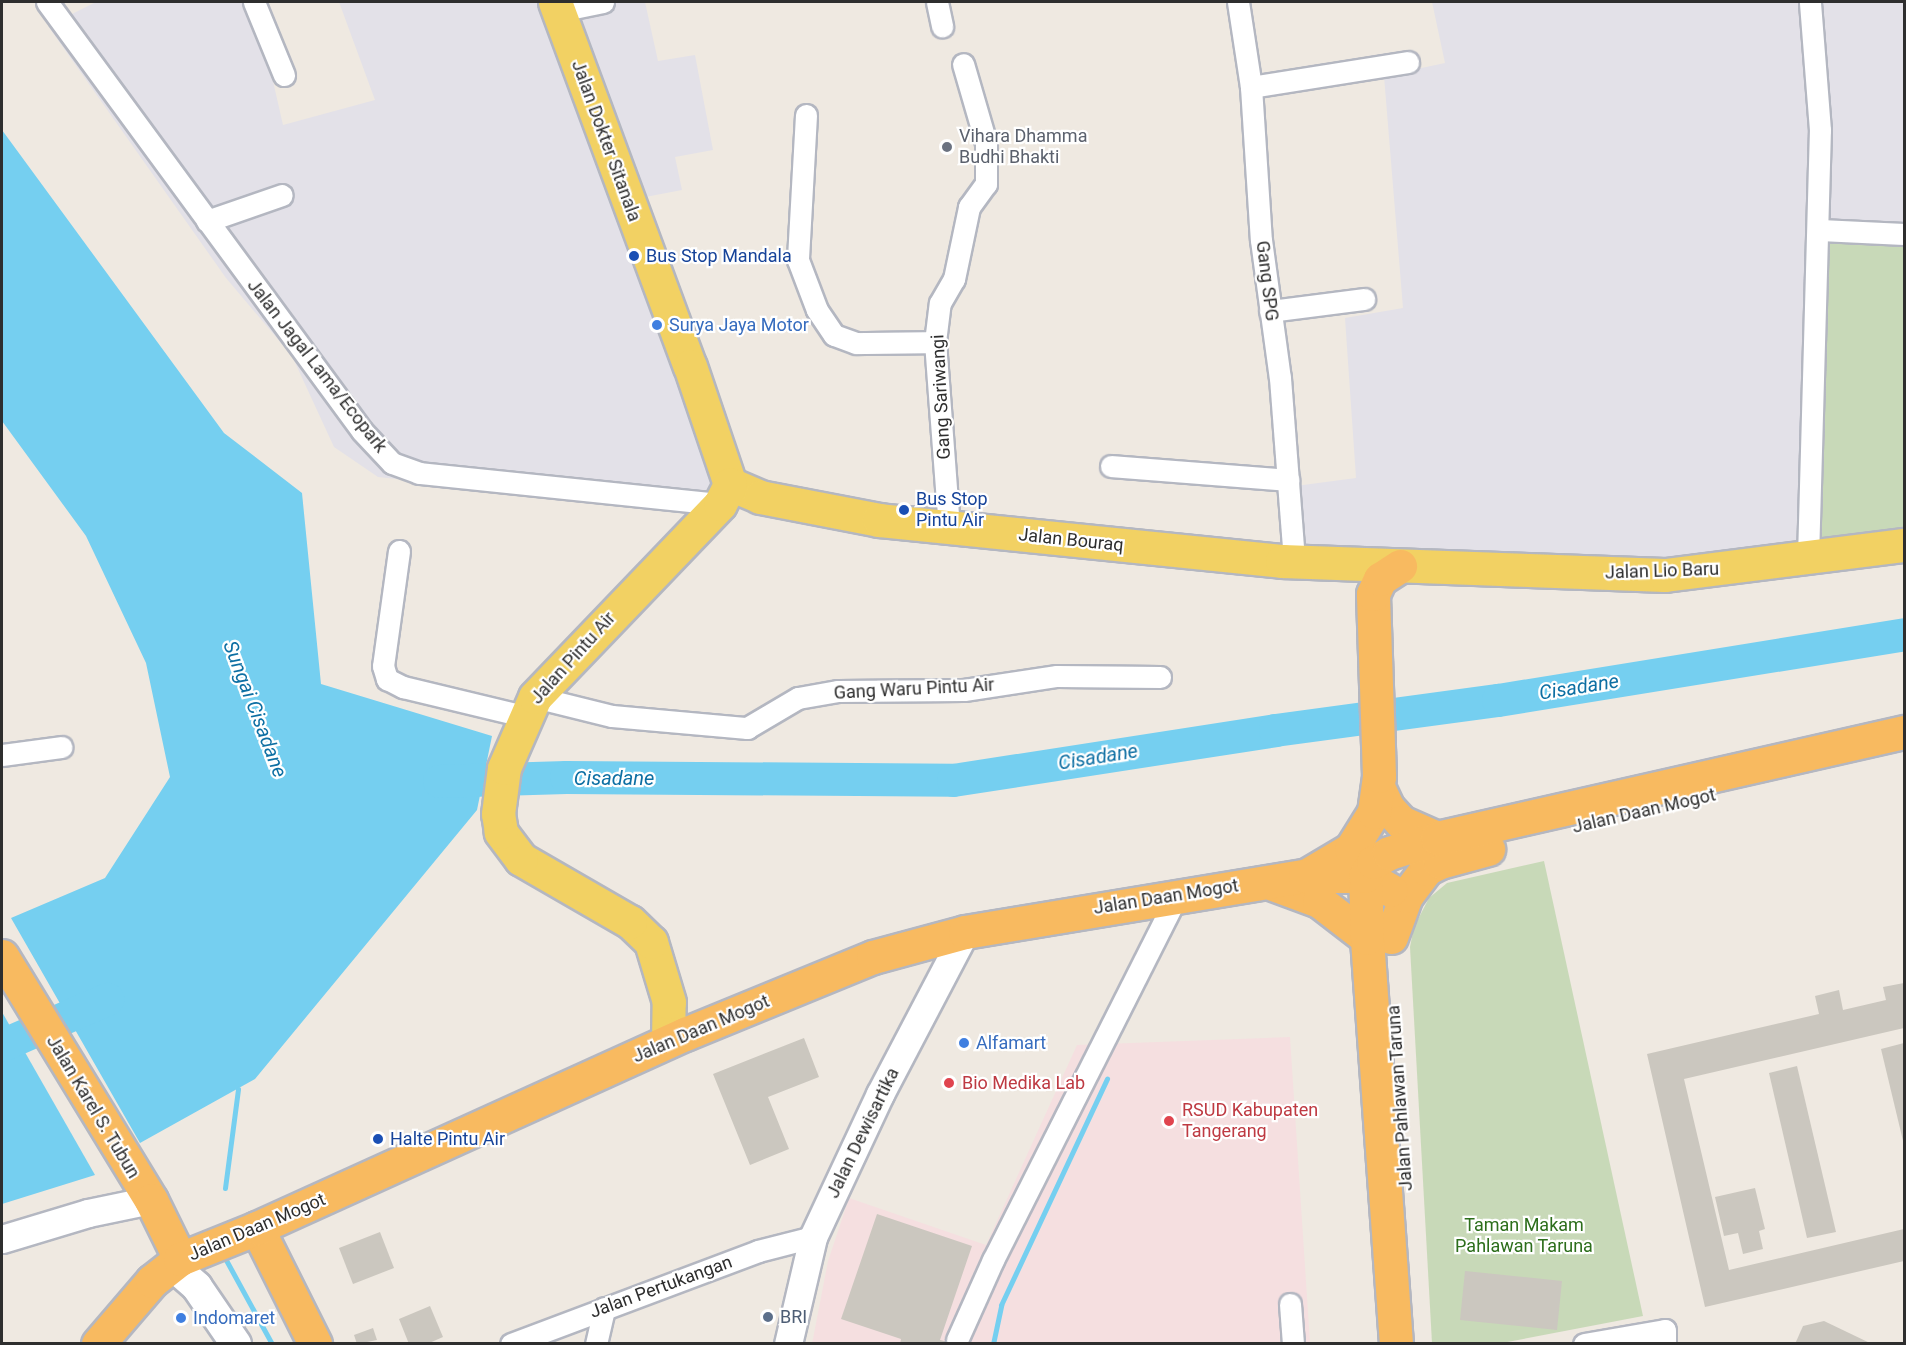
<!DOCTYPE html>
<html>
<head>
<meta charset="utf-8">
<style>
  body { margin:0 }
  #map { position:relative; width:1906px; height:1345px; overflow:hidden; background:#efe9e1; font-family:Roboto,sans-serif }
  div>[style] { position:absolute }
  [style*='--x'] { left:calc(var(--x)*1px); top:calc(var(--y)*1px); width:calc(var(--w)*1px); rotate:calc(var(--a)*1deg) }
  .industrial>* { inset:0; background:#e3e1e8 }
  .medical>* { inset:0; background:#f5dfe0 }
  .cemetery>* { inset:0; background:#c8d9b8 }
  .water>* { inset:0; background:#75cff0 }
  .stream>* { height:5px; margin:-2.5px; padding:0 2.5px; transform-origin:2.5px; border-radius:2.5px; background:#75cff0 }
  .river>* { height:33px; margin:-16.5px; padding:0 16.5px; transform-origin:16.5px; border-radius:16.5px; background:#75cff0 }
  .building>* { inset:0; background:#cbc7bf }
  .roads { filter:drop-shadow(2px 0 #b4b7c1) drop-shadow(-2px 0 #b4b7c1) drop-shadow(0 2px #b4b7c1) drop-shadow(0 -2px #b4b7c1) }
  .minor>* { height:21px; margin:-10.5px; padding:0 10.5px; transform-origin:10.5px; border-radius:10.5px; background:#fff }
  .tertiary>* { height:27px; margin:-13.5px; padding:0 13.5px; transform-origin:13.5px; border-radius:13.5px; background:#fff }
  .secondary>* { height:30px; margin:-15px; padding:0 15px; transform-origin:15px; border-radius:15px; background:#fff }
  .primary>* { height:33px; margin:-16.5px; padding:0 16.5px; transform-origin:16.5px; border-radius:16.5px; background:#f2d163 }
  .trunk>* { height:33px; margin:-16.5px; padding:0 16.5px; transform-origin:16.5px; border-radius:16.5px; background:#f8ba60 }
  .dots>* { width:16px; height:16px; translate:-50% -50%; box-sizing:border-box; border:3px solid #fff; border-radius:50% }
  span { translate:-50% -50%; white-space:nowrap; text-align:center; line-height:1.15; -webkit-text-stroke:4.5px #fff; paint-order:stroke }
  .worship-label { font-size:18px; color:#5b616d }
  .left { translate:0 -50%; text-align:left }
  .street-label { font-size:18px; color:#2e2e2e }
  .transit-label { font-size:18px; color:#164399 }
  .shop-label { font-size:18px; color:#366cbe }
  .health-label { font-size:18px; color:#be3a42 }
  .park-label { font-size:18px; color:#2c6e1b }
  .service-label { font-size:18px; color:#4e5e75 }
  .water-label { font-size:20px; color:#0d6fa3; font-style:italic }
  .frame { position:absolute; inset:0; border:3px solid #2e2e2e; pointer-events:none }
</style>
</head>
<body>
<div id="map">
  <div class="industrial">
    <i style="clip-path:polygon(96px 2px,255px 2px,283px 125px,375px 100px,339px 2px,645px 2px,658px 61px,695px 55px,713px 150px,675px 157px,682px 190px,640px 198px,747px 489px,710px 513px,378px 477px,334px 447px,292px 356px,226px 278px,48px 26px)"></i>
    <i style="clip-path:polygon(1432px 2px,1904px 2px,1904px 229px,1815px 561px,1611px 566px,1294px 545px,1288px 487px,1356px 478px,1345px 318px,1403px 308px,1384px 76px,1445px 63px)"></i>
  </div>
  <div class="medical">
    <i style="clip-path:polygon(1290px 1037px,1310px 1343px,812px 1344px,828px 1261px,849px 1198px,986px 1245px,1077px 1045px)"></i>
  </div>
  <div class="cemetery">
    <i style="clip-path:polygon(1830px 223px,1904px 229px,1904px 544px,1815px 561px)"></i>
    <i style="clip-path:polygon(1544px 861px,1643px 1316px,1502px 1343px,1432px 1343px,1410px 947px,1414px 927px,1429px 898px,1447px 883px)"></i>
  </div>
  <div class="water">
    <i style="clip-path:polygon(2px 130px,224px 433px,302px 493px,321px 684px,492px 736px,477px 810px,255px 1079px,140px 1143px,11px 918px,105px 878px,170px 777px,146px 663px,86px 536px,2px 421px)"></i>
    <i style="clip-path:polygon(2px 1012px,95px 1175px,2px 1204px)"></i>
  </div>
  <div class="stream">
    <i style="--x:225;--y:1188;--w:100;--a:-82.5"></i>
    <i style="--x:226;--y:1260;--w:96;--a:61.3"></i>
    <i style="--x:993;--y:1344;--w:40;--a:-78"></i>
    <i style="--x:1001;--y:1305;--w:250;--a:-64.9"></i>
  </div>
  <div class="river">
    <i style="--x:439;--y:781;--w:127;--a:-1.8"></i>
    <i style="--x:566;--y:777;--w:387;--a:0.4"></i>
    <i style="--x:953;--y:780;--w:326;--a:-8.8"></i>
    <i style="--x:1275;--y:730;--w:225;--a:-7.7"></i>
    <i style="--x:1498;--y:700;--w:411;--a:-9.2"></i>
    <i style="--x:2;--y:1045;--w:115;--a:-23.7"></i>
  </div>
  <div class="building">
    <i style="clip-path:polygon(1904px 983px,1904px 1028px,1684px 1079px,1729px 1270px,1904px 1229px,1904px 1261px,1705px 1307px,1647px 1054px,1819px 1014px,1815px 996px,1839px 990px,1843px 1010px,1886px 1000px,1883px 987px)"></i>
    <i style="clip-path:polygon(804px 1038px,819px 1077px,768px 1097px,789px 1149px,750px 1165px,713px 1074px)"></i>
    <i style="clip-path:polygon(1904px 1043px,1904px 1145px,1881px 1049px)"></i>
    <i style="clip-path:polygon(1797px 1066px,1836px 1232px,1807px 1238px,1769px 1073px)"></i>
    <i style="clip-path:polygon(1755px 1188px,1765px 1229px,1759px 1231px,1763px 1249px,1743px 1254px,1738px 1233px,1724px 1236px,1715px 1197px)"></i>
    <i style="clip-path:polygon(877px 1214px,972px 1246px,940px 1340px,956px 1344px,900px 1344px,901px 1339px,841px 1319px)"></i>
    <i style="clip-path:polygon(380px 1232px,394px 1268px,353px 1284px,339px 1248px)"></i>
    <i style="clip-path:polygon(1465px 1271px,1562px 1281px,1557px 1330px,1460px 1320px)"></i>
    <i style="clip-path:polygon(430px 1306px,443px 1337px,427px 1344px,409px 1344px,399px 1319px)"></i>
    <i style="clip-path:polygon(1824px 1321px,1872px 1344px,1795px 1344px,1803px 1326px)"></i>
    <i style="clip-path:polygon(373px 1328px,377px 1340px,357px 1344px,354px 1335px)"></i>
  </div>
  <div class="roads">
    <div class="minor">
      <i style="--x:47;--y:2;--w:532;--a:53.71"></i>
      <i style="--x:362;--y:431;--w:44;--a:46.8"></i>
      <i style="--x:392;--y:463;--w:29;--a:20"></i>
      <i style="--x:419;--y:473;--w:303;--a:5.9"></i>
      <i style="--x:254;--y:2;--w:79;--a:67.7"></i>
      <i style="--x:937;--y:2;--w:25;--a:78"></i>
      <i style="--x:1238;--y:2;--w:86;--a:81.3"></i>
      <i style="--x:1251;--y:87;--w:153;--a:86.3"></i>
      <i style="--x:1261;--y:240;--w:139;--a:82.2"></i>
      <i style="--x:1280;--y:378;--w:184;--a:85.6"></i>
      <i style="--x:559;--y:11;--w:45;--a:-11.6"></i>
      <i style="--x:1251;--y:87;--w:159;--a:-9"></i>
      <i style="--x:806;--y:115;--w:145;--a:93.2"></i>
      <i style="--x:798;--y:260;--w:53;--a:69.2"></i>
      <i style="--x:817;--y:310;--w:30;--a:56"></i>
      <i style="--x:834;--y:335;--w:23;--a:20"></i>
      <i style="--x:856;--y:343;--w:79;--a:-0.7"></i>
      <i style="--x:207;--y:221;--w:79;--a:-19.1"></i>
      <i style="--x:1820;--y:230;--w:84;--a:2.7"></i>
      <i style="--x:1270;--y:311;--w:95;--a:-7.3"></i>
      <i style="--x:1111;--y:466;--w:178;--a:4.5"></i>
      <i style="--x:949;--y:528;--w:187;--a:-94.3"></i>
      <i style="--x:935;--y:342;--w:39;--a:-83"></i>
      <i style="--x:940;--y:303;--w:28;--a:-60"></i>
      <i style="--x:954;--y:279;--w:74;--a:-78.2"></i>
      <i style="--x:969;--y:207;--w:29;--a:-54"></i>
      <i style="--x:986;--y:184;--w:41;--a:-90"></i>
      <i style="--x:986;--y:143;--w:82;--a:-106.2"></i>
      <i style="--x:399;--y:551;--w:116;--a:97.9"></i>
      <i style="--x:383;--y:666;--w:14;--a:73"></i>
      <i style="--x:387;--y:679;--w:18;--a:27"></i>
      <i style="--x:403;--y:687;--w:124;--a:13.5"></i>
      <i style="--x:1808;--y:558;--w:428;--a:-88.4"></i>
      <i style="--x:1820;--y:130;--w:128;--a:-94.5"></i>
      <i style="--x:535;--y:697;--w:79;--a:13.9"></i>
      <i style="--x:612;--y:716;--w:136;--a:5.1"></i>
      <i style="--x:747;--y:728;--w:59;--a:-30.5"></i>
      <i style="--x:798;--y:698;--w:41;--a:-9.9"></i>
      <i style="--x:838;--y:691;--w:126;--a:-0.5"></i>
      <i style="--x:964;--y:690;--w:94;--a:-8.6"></i>
      <i style="--x:1057;--y:676;--w:103;--a:0.6"></i>
      <i style="--x:2;--y:755;--w:60;--a:-7.7"></i>
      <i style="--x:1290;--y:1304;--w:40;--a:85.7"></i>
      <i style="--x:957;--y:1340;--w:88;--a:-65.8"></i>
      <i style="--x:993;--y:1260;--w:409;--a:-63.2"></i>
      <i style="--x:511;--y:1344;--w:264;--a:-20.6"></i>
      <i style="--x:758;--y:1251;--w:57;--a:-14.3"></i>
      <i style="--x:596;--y:1344;--w:37;--a:-77"></i>
      <i style="--x:1584;--y:1344;--w:82;--a:-9.8"></i>
      <i style="--x:1665;--y:1330;--w:14;--a:90"></i>
    </div>
    <div class="tertiary">
      <i style="--x:2;--y:1239;--w:90;--a:-16.8"></i>
      <i style="--x:88;--y:1213;--w:64;--a:-11.7"></i>
      <i style="--x:788;--y:1344;--w:110;--a:-76.8"></i>
      <i style="--x:813;--y:1237;--w:158;--a:-64.9"></i>
      <i style="--x:880;--y:1094;--w:183;--a:-62.3"></i>
    </div>
    <div class="secondary">
      <i style="--x:172;--y:1265;--w:33;--a:41"></i>
      <i style="--x:197;--y:1287;--w:69;--a:55.6"></i>
    </div>
    <div class="primary">
      <i style="--x:555;--y:2;--w:388;--a:69.7"></i>
      <i style="--x:690;--y:366;--w:125;--a:71.3"></i>
      <i style="--x:730;--y:484;--w:33;--a:23"></i>
      <i style="--x:760;--y:497;--w:121;--a:10.9"></i>
      <i style="--x:879;--y:520;--w:405;--a:5.8"></i>
      <i style="--x:1282;--y:561;--w:383;--a:2.1"></i>
      <i style="--x:1665;--y:575;--w:241;--a:-7.2"></i>
      <i style="--x:668;--y:1041;--w:39;--a:-89"></i>
      <i style="--x:669;--y:1002;--w:63;--a:-106.7"></i>
      <i style="--x:651;--y:942;--w:29;--a:-136"></i>
      <i style="--x:630;--y:922;--w:126;--a:-150"></i>
      <i style="--x:521;--y:859;--w:34;--a:-127"></i>
      <i style="--x:501;--y:832;--w:18;--a:-99"></i>
      <i style="--x:498;--y:814;--w:46;--a:-82.6"></i>
      <i style="--x:504;--y:768;--w:77;--a:-66.4"></i>
      <i style="--x:535;--y:697;--w:267;--a:-46.2"></i>
      <i style="--x:720;--y:504;--w:22;--a:-63"></i>
    </div>
    <div class="trunk">
      <i style="--x:1379;--y:789;--w:21;--a:65"></i>
      <i style="--x:1388;--y:808;--w:19;--a:47"></i>
      <i style="--x:1401;--y:822;--w:39;--a:24"></i>
      <i style="--x:1309;--y:874;--w:49;--a:-30.8"></i>
      <i style="--x:1351;--y:849;--w:44;--a:-58.1"></i>
      <i style="--x:1374;--y:812;--w:36;--a:-82"></i>
      <i style="--x:1379;--y:776;--w:182;--a:-91.9"></i>
      <i style="--x:1373;--y:594;--w:17;--a:-65"></i>
      <i style="--x:1380;--y:579;--w:24;--a:-33"></i>
      <i style="--x:1273;--y:884;--w:49;--a:20.3"></i>
      <i style="--x:1319;--y:901;--w:61;--a:37.6"></i>
      <i style="--x:1391;--y:937;--w:44;--a:-69.9"></i>
      <i style="--x:1406;--y:896;--w:34;--a:-53"></i>
      <i style="--x:1426;--y:869;--w:16;--a:-27"></i>
      <i style="--x:1440;--y:862;--w:50;--a:-15.2"></i>
      <i style="--x:2;--y:956;--w:286;--a:58.6"></i>
      <i style="--x:151;--y:1200;--w:66;--a:63.8"></i>
      <i style="--x:257;--y:1228;--w:130;--a:63.4"></i>
      <i style="--x:98;--y:1344;--w:83;--a:-49.4"></i>
      <i style="--x:152;--y:1281;--w:36;--a:-38"></i>
      <i style="--x:180;--y:1259;--w:83;--a:-21.9"></i>
      <i style="--x:257;--y:1228;--w:470;--a:-24.4"></i>
      <i style="--x:685;--y:1034;--w:203;--a:-22.3"></i>
      <i style="--x:873;--y:957;--w:95;--a:-15.2"></i>
      <i style="--x:965;--y:932;--w:345;--a:-9.4"></i>
      <i style="--x:1305;--y:876;--w:60;--a:0"></i>
      <i style="--x:1365;--y:876;--w:29;--a:29"></i>
      <i style="--x:1396;--y:1344;--w:407;--a:-94.1"></i>
      <i style="--x:1367;--y:938;--w:62;--a:-91.8"></i>
      <i style="--x:1365;--y:876;--w:16;--a:-60"></i>
      <i style="--x:1373;--y:862;--w:18;--a:-29"></i>
      <i style="--x:1389;--y:853;--w:50;--a:-17.4"></i>
      <i style="--x:1437;--y:838;--w:479;--a:-12.8"></i>
    </div>
  </div>
  <div class="dots">
    <i style="left:947px;top:147px;background:#6b7280"></i>
    <i style="left:634px;top:256px;background:#1a4fb4"></i>
    <i style="left:657px;top:325px;background:#3f7fe0"></i>
    <i style="left:904px;top:510px;background:#1a4fb4"></i>
    <i style="left:964px;top:1043px;background:#3f7fe0"></i>
    <i style="left:949px;top:1083px;background:#e0444e"></i>
    <i style="left:1169px;top:1121px;background:#e0444e"></i>
    <i style="left:378px;top:1139px;background:#1a4fb4"></i>
    <i style="left:768px;top:1317px;background:#5c6f8a"></i>
    <i style="left:181px;top:1318px;background:#3f7fe0"></i>
  </div>
  <div class="worship-label">
    <span class="left" style="left:959px;top:147px">Vihara Dhamma<br>Budhi Bhakti</span>
  </div>
  <div class="street-label">
    <span style="left:606px;top:141px;rotate:70deg">Jalan Dokter Sitanala</span>
    <span style="left:1267px;top:281px;rotate:83deg">Gang SPG</span>
    <span style="left:317px;top:366px;rotate:52deg">Jalan Jagal Lama/Ecopark</span>
    <span style="left:941px;top:397px;rotate:-93deg">Gang Sariwangi</span>
    <span style="left:1071px;top:540px;rotate:6deg">Jalan Bouraq</span>
    <span style="left:1662px;top:571px;rotate:-2deg">Jalan Lio Baru</span>
    <span style="left:573px;top:658px;rotate:-48deg">Jalan Pintu Air</span>
    <span style="left:914px;top:689px;rotate:-3deg">Gang Waru Pintu Air</span>
    <span style="left:1644px;top:811px;rotate:-13deg">Jalan Daan Mogot</span>
    <span style="left:1166px;top:897px;rotate:-9deg">Jalan Daan Mogot</span>
    <span style="left:701px;top:1029px;rotate:-23deg">Jalan Daan Mogot</span>
    <span style="left:1400px;top:1098px;rotate:-94deg">Jalan Pahlawan Taruna</span>
    <span style="left:93px;top:1107px;rotate:59deg">Jalan Karel S. Tubun</span>
    <span style="left:863px;top:1133px;rotate:-64deg">Jalan Dewisartika</span>
    <span style="left:257px;top:1227px;rotate:-23deg">Jalan Daan Mogot</span>
    <span style="left:661px;top:1287px;rotate:-20deg">Jalan Pertukangan</span>
  </div>
  <div class="transit-label">
    <span class="left" style="left:646px;top:256px">Bus Stop Mandala</span>
    <span class="left" style="left:916px;top:510px">Bus Stop<br>Pintu Air</span>
    <span class="left" style="left:390px;top:1139px">Halte Pintu Air</span>
  </div>
  <div class="shop-label">
    <span class="left" style="left:669px;top:325px">Surya Jaya Motor</span>
    <span class="left" style="left:976px;top:1043px">Alfamart</span>
    <span class="left" style="left:193px;top:1318px">Indomaret</span>
  </div>
  <div class="health-label">
    <span class="left" style="left:962px;top:1083px">Bio Medika Lab</span>
    <span class="left" style="left:1182px;top:1121px">RSUD Kabupaten<br>Tangerang</span>
  </div>
  <div class="park-label">
    <span style="left:1524px;top:1236px">Taman Makam<br>Pahlawan Taruna</span>
  </div>
  <div class="service-label">
    <span class="left" style="left:780px;top:1317px">BRI</span>
  </div>
  <div class="water-label">
    <span style="left:1579px;top:687px;rotate:-9deg">Cisadane</span>
    <span style="left:255px;top:709px;rotate:69deg">Sungai Cisadane</span>
    <span style="left:1098px;top:757px;rotate:-9deg">Cisadane</span>
    <span style="left:614px;top:778px">Cisadane</span>
  </div>
  <div class="frame"></div>
</div>
</body>
</html>
